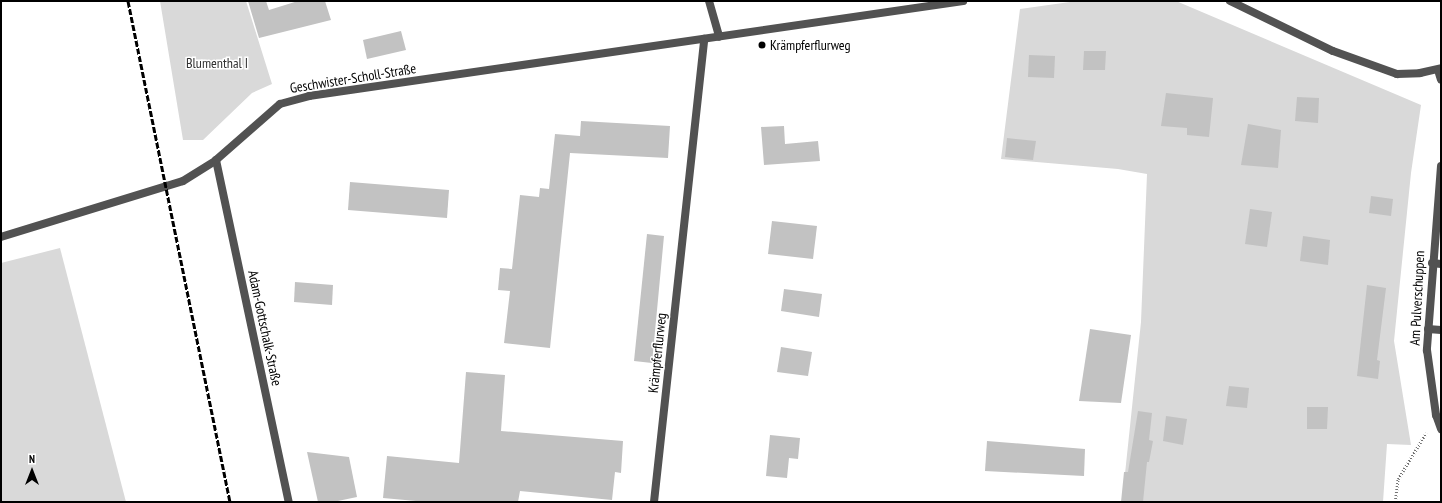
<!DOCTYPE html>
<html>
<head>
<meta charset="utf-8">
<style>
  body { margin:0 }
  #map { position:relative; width:1442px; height:503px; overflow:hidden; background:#fff; font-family:"PT Sans Narrow",sans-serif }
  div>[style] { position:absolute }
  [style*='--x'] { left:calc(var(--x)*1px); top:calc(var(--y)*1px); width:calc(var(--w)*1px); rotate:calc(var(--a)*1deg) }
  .green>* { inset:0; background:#d9d9d9 }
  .building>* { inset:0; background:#c2c2c2 }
  .path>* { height:2.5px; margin-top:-1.25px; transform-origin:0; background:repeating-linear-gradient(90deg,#747474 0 1px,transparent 0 3px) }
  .lane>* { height:8px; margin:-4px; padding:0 4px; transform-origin:4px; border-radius:4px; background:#525252 }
  .street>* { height:8px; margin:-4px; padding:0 4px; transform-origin:4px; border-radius:4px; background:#525252 }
  .rail>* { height:3px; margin-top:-1.5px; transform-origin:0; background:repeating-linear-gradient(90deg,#000 0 6px,transparent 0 8px) }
  .dots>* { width:11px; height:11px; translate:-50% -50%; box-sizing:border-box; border:2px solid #fff; border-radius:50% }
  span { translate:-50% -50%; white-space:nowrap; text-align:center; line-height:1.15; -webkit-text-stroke:3px #fff; paint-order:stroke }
  .poi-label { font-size:14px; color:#000 }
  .left { translate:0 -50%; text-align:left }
  .park-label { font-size:14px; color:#303030 }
  .street-label { font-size:14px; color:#000 }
  .frame { position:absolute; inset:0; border:2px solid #000; pointer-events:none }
  .north { position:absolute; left:12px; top:451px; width:40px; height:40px; -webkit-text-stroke:3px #fff; paint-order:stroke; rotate:0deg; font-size:11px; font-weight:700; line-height:16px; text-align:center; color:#000 }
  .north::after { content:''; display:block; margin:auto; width:14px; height:18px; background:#000; clip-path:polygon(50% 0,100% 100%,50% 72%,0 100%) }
</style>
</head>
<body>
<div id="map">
  <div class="green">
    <i style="clip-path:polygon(160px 1px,246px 1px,272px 84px,252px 93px,203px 140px,183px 140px)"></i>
    <i style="clip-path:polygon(1077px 1px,1176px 1px,1421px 105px,1411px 173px,1394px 341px,1411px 445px,1387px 444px,1383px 502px,1122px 502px,1141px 322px,1147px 174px,1118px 169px,1001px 159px,1020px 9px)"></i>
    <i style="clip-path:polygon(60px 248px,126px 502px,1px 502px,1px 263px)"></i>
  </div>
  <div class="building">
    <i style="clip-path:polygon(248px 1px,266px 1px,269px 10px,298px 1px,325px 1px,331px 20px,259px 38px)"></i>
    <i style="clip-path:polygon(401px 31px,406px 50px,367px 59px,363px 40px)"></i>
    <i style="clip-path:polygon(1084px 51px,1106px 51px,1105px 70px,1083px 70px)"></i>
    <i style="clip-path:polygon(1029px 55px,1055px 56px,1054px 78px,1028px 77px)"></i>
    <i style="clip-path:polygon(1166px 93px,1213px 98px,1209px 137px,1187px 135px,1187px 128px,1161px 126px)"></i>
    <i style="clip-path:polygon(1297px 97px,1319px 98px,1318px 123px,1295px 121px)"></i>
    <i style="clip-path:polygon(581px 121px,670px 126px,668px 158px,570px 153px,550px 348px,504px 343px,510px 291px,498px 290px,500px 268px,512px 269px,520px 195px,539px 197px,540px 188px,549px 189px,555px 134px,580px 136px)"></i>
    <i style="clip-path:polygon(1248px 124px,1281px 130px,1278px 168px,1241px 165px)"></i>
    <i style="clip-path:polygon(784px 126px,785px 144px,818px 141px,820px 161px,764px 165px,761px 127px)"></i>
    <i style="clip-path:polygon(1007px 138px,1036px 141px,1033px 160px,1005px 157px)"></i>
    <i style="clip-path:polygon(350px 182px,449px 190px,447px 218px,348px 210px)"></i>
    <i style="clip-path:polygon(1371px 196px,1393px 199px,1391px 216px,1369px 213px)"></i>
    <i style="clip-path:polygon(1250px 209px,1272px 212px,1267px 247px,1245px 244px)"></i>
    <i style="clip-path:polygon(772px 221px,817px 226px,813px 259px,768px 254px)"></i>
    <i style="clip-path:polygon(647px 234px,664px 236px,652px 363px,634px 361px)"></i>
    <i style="clip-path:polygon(1303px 236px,1330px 240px,1328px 265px,1300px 261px)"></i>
    <i style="clip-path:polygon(295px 282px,333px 285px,332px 305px,294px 302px)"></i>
    <i style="clip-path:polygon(1367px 285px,1386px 288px,1377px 360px,1380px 361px,1378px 379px,1357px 376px)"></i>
    <i style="clip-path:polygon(784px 289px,822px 294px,819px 317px,781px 311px)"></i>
    <i style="clip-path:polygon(1090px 329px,1131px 335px,1121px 403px,1079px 401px)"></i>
    <i style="clip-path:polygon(781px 347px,812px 352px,808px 376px,777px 372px)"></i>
    <i style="clip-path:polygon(466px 372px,505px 375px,501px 431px,623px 441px,621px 473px,615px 472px,612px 500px,520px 491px,518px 502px,427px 502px,383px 498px,387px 456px,459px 463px)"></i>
    <i style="clip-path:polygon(1229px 386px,1249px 388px,1247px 408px,1226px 406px)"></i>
    <i style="clip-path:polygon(1307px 407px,1328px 407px,1327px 429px,1307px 429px)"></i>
    <i style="clip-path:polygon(1138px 411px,1152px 413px,1149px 440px,1153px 441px,1149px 462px,1147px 462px,1143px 502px,1121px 502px,1124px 472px,1128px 472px)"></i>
    <i style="clip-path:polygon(1166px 416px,1187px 419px,1183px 445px,1163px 441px)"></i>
    <i style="clip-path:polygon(770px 435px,800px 438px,798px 459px,789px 458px,787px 478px,766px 476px)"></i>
    <i style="clip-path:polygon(987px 441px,1085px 449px,1084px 476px,985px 471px)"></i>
    <i style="clip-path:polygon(307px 452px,349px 457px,357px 497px,333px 502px,318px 502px)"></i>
  </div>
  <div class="path">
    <i style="--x:1395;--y:502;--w:23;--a:-83"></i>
    <i style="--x:1398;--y:479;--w:54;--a:-58.7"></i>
  </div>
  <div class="lane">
    <i style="--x:709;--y:1;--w:37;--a:74"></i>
    <i style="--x:1432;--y:263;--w:9;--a:6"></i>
    <i style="--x:1428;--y:329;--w:13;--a:4"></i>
  </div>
  <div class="street">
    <i style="--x:1230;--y:1;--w:114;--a:25.9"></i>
    <i style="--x:1333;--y:51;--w:68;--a:19.8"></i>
    <i style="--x:1397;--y:74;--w:23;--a:-2"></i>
    <i style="--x:1420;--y:73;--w:22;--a:-13"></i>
    <i style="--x:1438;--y:70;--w:10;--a:73"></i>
    <i style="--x:216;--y:160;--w:350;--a:78"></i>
    <i style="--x:1441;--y:166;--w:185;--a:94.4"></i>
    <i style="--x:1427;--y:350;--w:66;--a:82.1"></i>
    <i style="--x:1436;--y:415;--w:15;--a:70"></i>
    <i style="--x:1;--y:237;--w:190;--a:-17.1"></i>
    <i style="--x:183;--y:181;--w:39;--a:-32"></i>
    <i style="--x:216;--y:160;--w:85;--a:-41.2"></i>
    <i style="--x:280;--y:104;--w:30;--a:-15"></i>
    <i style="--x:309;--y:96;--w:661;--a:-8.26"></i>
    <i style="--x:654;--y:502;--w:466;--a:-83.8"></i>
  </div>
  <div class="rail">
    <i style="--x:128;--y:1;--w:511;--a:78.49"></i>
  </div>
  <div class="dots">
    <i style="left:762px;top:45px;background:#000"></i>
  </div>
  <div class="poi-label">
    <span class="left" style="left:770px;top:45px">Krämpferflurweg</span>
  </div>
  <div class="park-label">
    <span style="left:217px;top:63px">Blumenthal I</span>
  </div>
  <div class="street-label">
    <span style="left:353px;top:78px;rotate:-9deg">Geschwister-Scholl-Straße</span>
    <span style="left:1417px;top:298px;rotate:-87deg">Am Pulverschuppen</span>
    <span style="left:265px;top:328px;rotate:78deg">Adam-Gottschalk-Straße</span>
    <span style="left:657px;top:353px;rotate:-84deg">Krämpferflurweg</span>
  </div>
  <div class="frame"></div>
  <div class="north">N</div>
</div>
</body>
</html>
